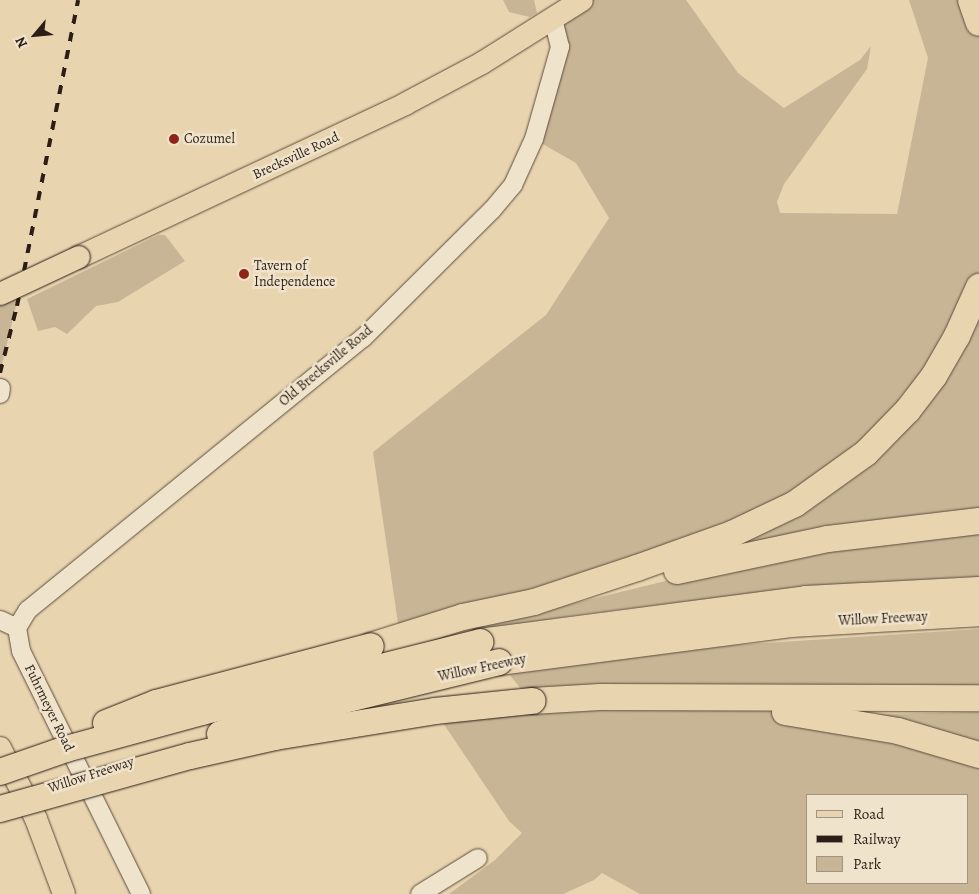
<!DOCTYPE html>
<style>
body{margin:0}
#map{position:relative;width:979px;height:894px;overflow:hidden;background:#e8d4af;font-family:Alegreya,serif}
div>[style]{position:absolute}
.green>*{inset:0;background:#c8b595}
.roads{filter:drop-shadow(0 0 1px #5b4c3d) drop-shadow(0 0 1px #5b4c3d)}
.minor>*{height:18px;margin:-9px;padding:0 9px;transform-origin:9px;border-radius:9px;background:#f0e3cb}
.major>*{height:22px;margin:-11px;padding:0 11px;transform-origin:11px;border-radius:11px;background:#e8d4af}
.highway>*{height:26px;margin:-13px;padding:0 13px;transform-origin:13px;border-radius:13px;background:#e8d4af}
.rail>*{height:4px;margin-top:-2px;transform-origin:0;background:repeating-linear-gradient(90deg,#2c1e17 0 9px,transparent 0 18px)}
.bridges{filter:drop-shadow(0 0 1px #2c1e17) drop-shadow(0 0 1px #2c1e17)}
.major-bridge>*{height:22px;margin:-11px;padding:0 11px;transform-origin:11px;border-radius:11px;background:#e8d4af}
.highway-bridge>*{height:26px;margin:-13px;padding:0 13px;transform-origin:13px;border-radius:13px;background:#e8d4af}
.dots>*{width:14px;height:14px;translate:-50% -50%;box-sizing:border-box;border:2px solid #f0e3cb;border-radius:50%}
span{translate:-50% -50%;white-space:nowrap;text-align:center;line-height:1.15;-webkit-text-stroke:5px #f0e3cb;paint-order:stroke}
.poi-label{font-size:14px;color:#2c1e17}
.left{translate:0 -50%;text-align:left}
.street-label{font-size:14px;color:#2c1e17}
.legend{position:absolute;left:806px;top:794px;width:162px;height:90px;box-sizing:border-box;background:#f0e3cb;border:1px solid #a29483;margin:0;padding:6px 9px;list-style:none;font-size:15px;color:#2c1e17}
.legend li{display:flex;align-items:center;gap:10px;height:25px}
.legend b{width:25px;border:1px solid #a29483}
.north{position:absolute;left:10px;top:10px;width:50px;height:50px;-webkit-text-stroke:4px #f0e3cb;paint-order:stroke;rotate:242deg;font-size:14px;font-weight:700;line-height:20px;text-align:center;color:#2c1e17}
.north::after{content:'';display:block;margin:auto;width:18px;height:22px;background:#2c1e17;clip-path:polygon(50% 0,100% 100%,50% 72%,0 100%)}
</style>
<div id="map">
<div class="green">
<div style="clip-path:polygon(503px 0,534px 0,537px 13px,530px 17px,509px 12px)"></div>
<div style="clip-path:polygon(582px 0,686px 0,738px 73px,784px 108px,860px 60px,871px 46px,867px 69px,784px 184px,777px 202px,780px 213px,897px 214px,928px 58px,909px 0,971px 0,979px 23px,979px 287px,934px 376px,795px 504px,400px 637px,373px 452px,546px 315px,609px 218px,576px 163px,534px 139px,557px 28px)"></div>
<div style="clip-path:polygon(158px 235px,165px 235px,185px 261px,118px 302px,96px 306px,67px 334px,55px 327px,38px 331px,27px 299px)"></div>
<div style="clip-path:polygon(21px 286px,0 372px,0 295px)"></div>
<div style="clip-path:polygon(979px 314px,979px 512px,724px 550px,824px 498px)"></div>
<div style="clip-path:polygon(979px 529px,979px 581px,722px 597px,576px 615px,502px 627px,477px 634px,472px 628px,711px 570px)"></div>
<div style="clip-path:polygon(979px 629px,979px 690px,525px 694px,509px 674px,720px 646px)"></div>
<div style="clip-path:polygon(evenodd,532px 701px,776px 710px,979px 755px,979px 894px,640px 894px,602px 873px,594px 880px,563px 894px,449px 894px,495px 860px,522px 833px,509px 821px,435px 711px,532px 701px,808px 795px,968px 795px,968px 883px,808px 883px,808px 795px)"></div>
<div style="clip-path:polygon(979px 712px,979px 751px,878px 719px,877px 714px)"></div>
</div>
<div class="roads">
<div class="minor">
<div style="left:0;top:394px;width:6px;rotate:-81deg"></div>
<div style="left:0;top:620px;width:19px;rotate:25deg"></div>
<div style="left:17px;top:628px;width:21px;rotate:-59deg"></div>
<div style="left:28px;top:610px;width:432px;rotate:-39.1deg"></div>
<div style="left:363px;top:338px;width:182px;rotate:-44.8deg"></div>
<div style="left:492px;top:210px;width:33px;rotate:-50deg"></div>
<div style="left:513px;top:185px;width:51px;rotate:-65.5deg"></div>
<div style="left:534px;top:139px;width:96px;rotate:-74.2deg"></div>
<div style="left:560px;top:47px;width:29px;rotate:-104deg"></div>
<div style="left:17px;top:628px;width:23px;rotate:80deg"></div>
<div style="left:21px;top:651px;width:271px;rotate:63.7deg"></div>
<div style="left:420px;top:894px;width:68px;rotate:-31.8deg"></div>
</div>
<div class="major">
<div style="left:79px;top:257px;width:360px;rotate:-25.1deg"></div>
<div style="left:405px;top:104px;width:87px;rotate:-28deg"></div>
<div style="left:482px;top:63px;width:118px;rotate:-32.2deg"></div>
<div style="left:0;top:748px;width:80px;rotate:63.1deg"></div>
<div style="left:36px;top:819px;width:80px;rotate:69.5deg"></div>
</div>
<div class="highway">
<div style="left:971px;top:0;width:24px;rotate:71deg"></div>
<div style="left:677px;top:571px;width:154px;rotate:-12deg"></div>
<div style="left:828px;top:539px;width:152px;rotate:-6.8deg"></div>
<div style="left:480px;top:642px;width:329px;rotate:-7.5deg"></div>
<div style="left:806px;top:599px;width:173px;rotate:-3deg"></div>
<div style="left:371px;top:646px;width:96px;rotate:-17.5deg"></div>
<div style="left:463px;top:617px;width:73px;rotate:-11.9deg"></div>
<div style="left:534px;top:602px;width:108px;rotate:-18.3deg"></div>
<div style="left:637px;top:568px;width:101px;rotate:-19.7deg"></div>
<div style="left:732px;top:534px;width:70px;rotate:-25.5deg"></div>
<div style="left:795px;top:504px;width:87px;rotate:-35.7deg"></div>
<div style="left:866px;top:453px;width:60px;rotate:-45.7deg"></div>
<div style="left:908px;top:410px;width:43px;rotate:-52.6deg"></div>
<div style="left:934px;top:376px;width:46px;rotate:-60.1deg"></div>
<div style="left:957px;top:336px;width:54px;rotate:-65.8deg"></div>
<div style="left:499px;top:662px;width:294px;rotate:-7.4deg"></div>
<div style="left:791px;top:624px;width:188px;rotate:-3.3deg"></div>
<div style="left:532px;top:701px;width:68px;rotate:-3.4deg"></div>
<div style="left:600px;top:697px;width:379px;rotate:0.2deg"></div>
<div style="left:785px;top:712px;width:115px;rotate:9.5deg"></div>
<div style="left:898px;top:731px;width:84px;rotate:16.5deg"></div>
</div>
</div>
<div class="rail">
<div style="left:0;top:373px;width:69px;rotate:-75.8deg"></div>
<div style="left:17px;top:306px;width:312px;rotate:-78.7deg"></div>
</div>
<div class="bridges">
<div class="major-bridge">
<div style="left:0;top:294px;width:87px;rotate:-25.1deg"></div>
</div>
<div class="highway-bridge">
<div style="left:106px;top:723px;width:54px;rotate:-21.8deg"></div>
<div style="left:156px;top:703px;width:222px;rotate:-14.8deg"></div>
<div style="left:220px;top:734px;width:45px;rotate:-18deg"></div>
<div style="left:263px;top:720px;width:243px;rotate:-13.8deg"></div>
<div style="left:0;top:772px;width:70px;rotate:-19.2deg"></div>
<div style="left:66px;top:749px;width:141px;rotate:-15.2deg"></div>
<div style="left:202px;top:712px;width:287px;rotate:-14.1deg"></div>
<div style="left:0;top:809px;width:197px;rotate:-15.6deg"></div>
<div style="left:190px;top:756px;width:87px;rotate:-12.6deg"></div>
<div style="left:275px;top:737px;width:162px;rotate:-9.2deg"></div>
<div style="left:435px;top:711px;width:98px;rotate:-5.9deg"></div>
</div>
</div>
<div class="dots">
<div style="left:174px;top:139px;background:#8f2418"></div>
<div style="left:244px;top:274px;background:#8f2418"></div>
</div>
<div class="poi-label">
<span class="left" style="left:184px;top:139px">Cozumel</span>
<span class="left" style="left:254px;top:274px">Tavern of<br>Independence</span>
</div>
<div class="street-label">
<span style="left:296px;top:156px;rotate:-25deg">Brecksville Road</span>
<span style="left:326px;top:366px;rotate:-40deg">Old Brecksville Road</span>
<span style="left:883px;top:619px;rotate:-3deg">Willow Freeway</span>
<span style="left:482px;top:668px;rotate:-12deg">Willow Freeway</span>
<span style="left:49px;top:708px;rotate:64deg">Fuhrmeyer Road</span>
<span style="left:91px;top:775px;rotate:-18deg">Willow Freeway</span>
</div>
<ul class="legend">
<li><b style="height:6px;background:#e8d4af"></b>Road</li>
<li><b style="height:6px;background:#2c1e17"></b>Railway</li>
<li><b style="height:14px;background:#c8b595"></b>Park</li>
</ul>
<div class="north">N</div>
</div>
